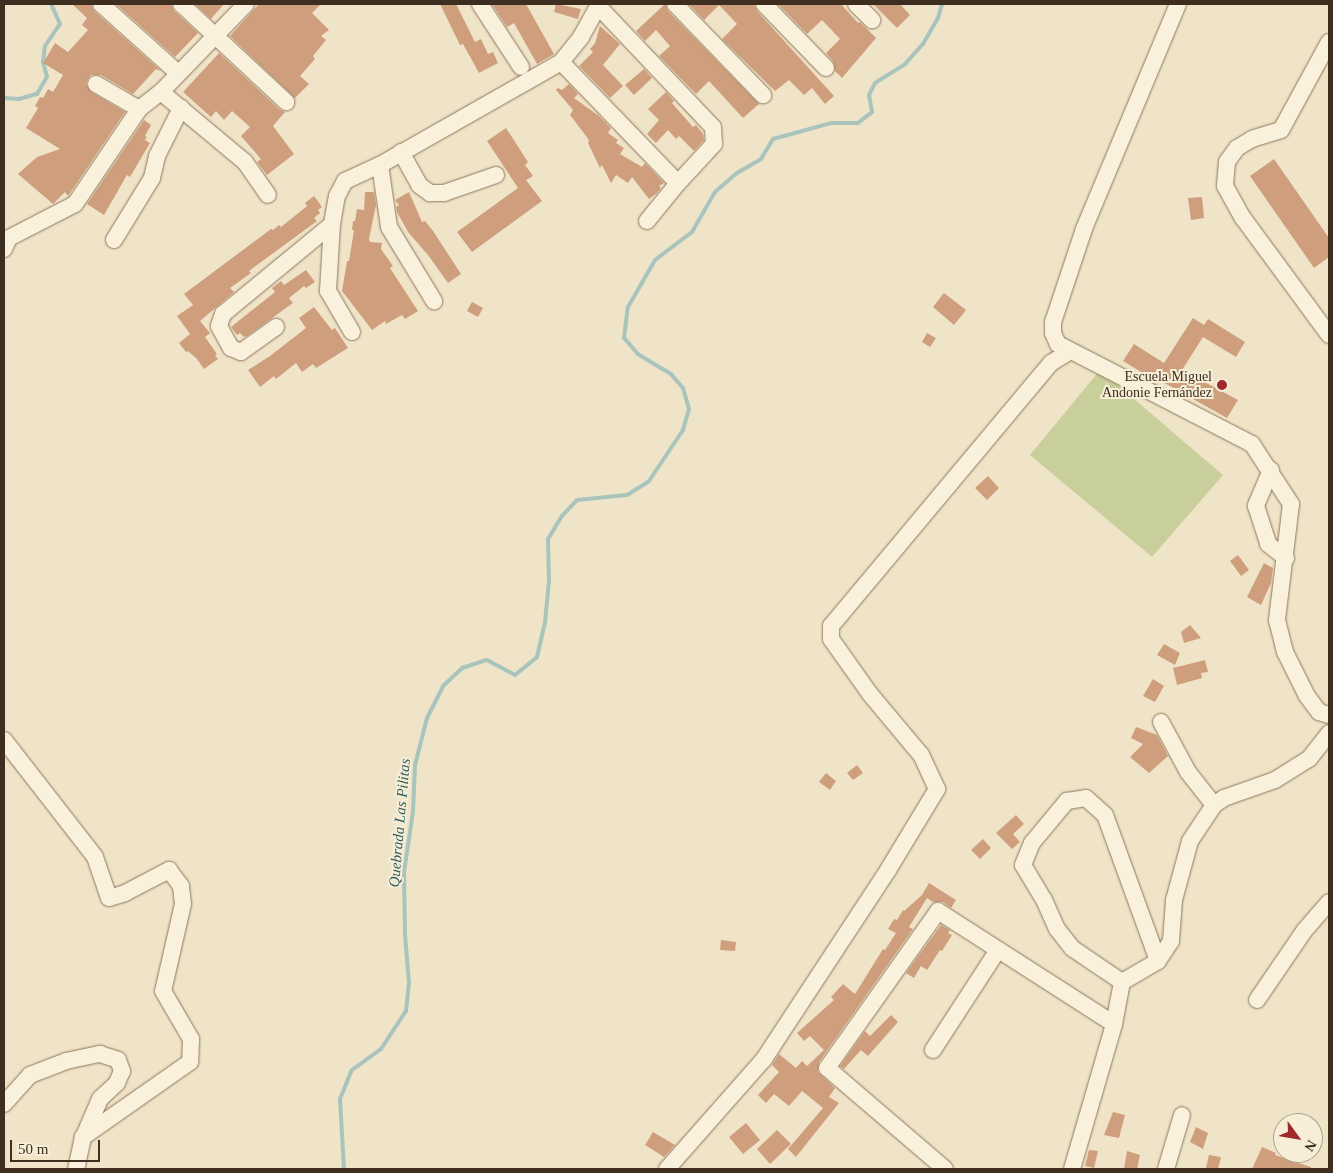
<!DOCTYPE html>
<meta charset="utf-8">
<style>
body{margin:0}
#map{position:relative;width:1333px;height:1173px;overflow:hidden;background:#f0e4c8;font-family:"Times New Roman",serif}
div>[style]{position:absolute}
.green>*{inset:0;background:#c9cf9b}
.stream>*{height:4px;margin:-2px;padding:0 2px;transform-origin:2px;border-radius:2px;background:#a9c4bc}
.building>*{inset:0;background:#cf9f7d}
.roads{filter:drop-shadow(0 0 1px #8d765c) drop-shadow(0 0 1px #8d765c)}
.minor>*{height:16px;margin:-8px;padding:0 8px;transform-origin:8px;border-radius:8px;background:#faf1dc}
.dots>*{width:14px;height:14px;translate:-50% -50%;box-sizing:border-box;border:2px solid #f7eed8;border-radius:50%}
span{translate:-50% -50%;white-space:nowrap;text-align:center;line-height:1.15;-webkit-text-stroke:4px #f7eed8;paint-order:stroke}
.poi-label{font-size:14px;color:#3d2e20}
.right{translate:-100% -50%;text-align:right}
.water-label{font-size:15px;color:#2f5d5a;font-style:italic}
.frame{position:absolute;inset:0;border:5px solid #3d2e20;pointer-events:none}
.north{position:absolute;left:1273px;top:1113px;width:50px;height:50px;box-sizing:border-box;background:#f7eed8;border:1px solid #ada18e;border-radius:50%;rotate:122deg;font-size:14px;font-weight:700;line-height:20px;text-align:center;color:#3d2e20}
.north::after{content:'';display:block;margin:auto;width:18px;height:22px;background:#9e2a2b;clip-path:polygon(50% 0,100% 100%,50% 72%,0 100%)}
.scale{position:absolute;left:10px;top:1140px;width:90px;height:22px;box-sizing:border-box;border:2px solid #3d2e20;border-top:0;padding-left:6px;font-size:15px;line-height:18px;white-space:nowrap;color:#3d2e20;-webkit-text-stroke:4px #f7eed8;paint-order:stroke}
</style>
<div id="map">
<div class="green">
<div style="clip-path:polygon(1100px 370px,1223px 475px,1152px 557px,1030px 455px)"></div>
</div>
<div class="stream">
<div style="left:4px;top:98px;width:15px;rotate:4deg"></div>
<div style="left:19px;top:99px;width:19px;rotate:-16deg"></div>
<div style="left:37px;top:94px;width:20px;rotate:-60deg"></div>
<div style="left:47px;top:77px;width:16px;rotate:-105deg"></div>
<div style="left:43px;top:62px;width:16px;rotate:-83deg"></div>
<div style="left:45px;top:46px;width:27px;rotate:-56deg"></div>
<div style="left:60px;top:24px;width:22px;rotate:-114deg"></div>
<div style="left:344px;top:1169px;width:70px;rotate:-93.3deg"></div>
<div style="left:340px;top:1099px;width:31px;rotate:-68deg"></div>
<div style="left:352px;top:1070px;width:36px;rotate:-36deg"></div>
<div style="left:381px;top:1049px;width:45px;rotate:-56.7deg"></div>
<div style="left:406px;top:1011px;width:28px;rotate:-84deg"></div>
<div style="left:409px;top:983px;width:49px;rotate:-94.7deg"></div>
<div style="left:405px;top:934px;width:62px;rotate:-90.9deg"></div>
<div style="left:404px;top:872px;width:61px;rotate:-81.5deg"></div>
<div style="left:413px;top:812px;width:47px;rotate:-87.6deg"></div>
<div style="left:415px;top:765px;width:49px;rotate:-75.7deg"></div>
<div style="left:427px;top:718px;width:37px;rotate:-63deg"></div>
<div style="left:444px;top:685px;width:25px;rotate:-43deg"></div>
<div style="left:462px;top:668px;width:26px;rotate:-18deg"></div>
<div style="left:487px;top:660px;width:32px;rotate:28deg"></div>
<div style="left:515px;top:675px;width:28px;rotate:-39deg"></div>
<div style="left:537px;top:657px;width:36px;rotate:-77deg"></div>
<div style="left:545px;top:622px;width:41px;rotate:-84.4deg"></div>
<div style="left:549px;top:581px;width:42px;rotate:-91.4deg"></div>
<div style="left:548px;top:539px;width:27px;rotate:-59deg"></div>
<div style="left:562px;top:516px;width:22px;rotate:-47deg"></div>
<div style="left:577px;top:500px;width:50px;rotate:-5.7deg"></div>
<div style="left:627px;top:495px;width:26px;rotate:-32deg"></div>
<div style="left:649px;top:481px;width:61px;rotate:-56.3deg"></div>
<div style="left:683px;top:430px;width:22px;rotate:-74deg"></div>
<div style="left:689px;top:409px;width:22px;rotate:-106deg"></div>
<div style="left:683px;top:388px;width:18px;rotate:-131deg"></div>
<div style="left:671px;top:374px;width:39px;rotate:-149deg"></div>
<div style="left:638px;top:354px;width:21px;rotate:-131deg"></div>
<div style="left:624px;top:338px;width:31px;rotate:-83deg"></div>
<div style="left:628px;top:307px;width:54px;rotate:-60.1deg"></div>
<div style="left:655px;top:260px;width:46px;rotate:-37.1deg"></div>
<div style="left:692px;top:232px;width:46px;rotate:-60.1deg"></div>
<div style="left:715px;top:192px;width:29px;rotate:-41deg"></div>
<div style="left:737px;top:173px;width:28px;rotate:-30deg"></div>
<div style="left:761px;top:159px;width:23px;rotate:-59deg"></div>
<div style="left:773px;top:139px;width:60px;rotate:-15.4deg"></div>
<div style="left:831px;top:123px;width:27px"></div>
<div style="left:858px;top:123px;width:18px;rotate:-38deg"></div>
<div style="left:872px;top:112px;width:17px;rotate:-100deg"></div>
<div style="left:869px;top:95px;width:13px;rotate:-63deg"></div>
<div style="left:875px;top:83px;width:36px;rotate:-32deg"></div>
<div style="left:905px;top:64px;width:27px;rotate:-48deg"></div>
<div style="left:923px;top:44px;width:30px;rotate:-60deg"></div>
<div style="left:938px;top:18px;width:15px;rotate:-74deg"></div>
</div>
<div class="building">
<div style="clip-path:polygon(72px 4px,91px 4px,94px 11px,161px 71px,156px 69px,133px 94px,101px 75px,91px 75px,88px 79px,86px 84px,91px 92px,125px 112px,68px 196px,65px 192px,53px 204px,18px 174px,37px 157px,60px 149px,26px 128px,38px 108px,35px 106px,40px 97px,43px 98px,48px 89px,53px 92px,63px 75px,43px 63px,55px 43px,68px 52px,88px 30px,82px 25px,87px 18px)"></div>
<div style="clip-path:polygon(116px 4px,171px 4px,174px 11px,198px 33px,175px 57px)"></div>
<div style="clip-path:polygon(195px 4px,224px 4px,211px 19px)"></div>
<div style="clip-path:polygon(259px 4px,321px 4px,312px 13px,329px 30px,321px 36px,326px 40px,313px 56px,315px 59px,300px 76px,309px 84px,295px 98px,230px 36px)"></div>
<div style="clip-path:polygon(440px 4px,456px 4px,475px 42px,481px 39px,488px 54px,493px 52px,498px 63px,479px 73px,463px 44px,460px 45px)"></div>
<div style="clip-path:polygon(492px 4px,526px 4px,554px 54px,537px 64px,514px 23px,507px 27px)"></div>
<div style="clip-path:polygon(556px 4px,581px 9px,578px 19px,554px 12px)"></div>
<div style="clip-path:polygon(665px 4px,668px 11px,759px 104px,743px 118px,709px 81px,696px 94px,659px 56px,670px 46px,656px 30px,645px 41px,636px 31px)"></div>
<div style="clip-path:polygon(689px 4px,754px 4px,757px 11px,834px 96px,825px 104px,812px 88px,804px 95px,789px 80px,775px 91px,722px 39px,737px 24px,719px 5px,704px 20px)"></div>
<div style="clip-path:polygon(778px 4px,841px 4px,858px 23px,860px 22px,876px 38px,842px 78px,835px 71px,833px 61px,826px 53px,840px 39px,822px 20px,807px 34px)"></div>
<div style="clip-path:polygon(873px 4px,900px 4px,910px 15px,897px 28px)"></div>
<div style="clip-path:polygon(600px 26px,620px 44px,603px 65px,623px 86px,610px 98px,579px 66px,593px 52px,590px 49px,595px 43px)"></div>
<div style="clip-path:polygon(219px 53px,279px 109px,285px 112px,273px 126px,294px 154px,267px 175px,257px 162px,261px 159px,241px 136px,250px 127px,232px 111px,224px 120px,216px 111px,211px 117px,183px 92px)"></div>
<div style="clip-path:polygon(644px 69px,652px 78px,634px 95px,625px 85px)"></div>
<div style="clip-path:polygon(569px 84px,578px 94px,574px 98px,599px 116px,611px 128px,608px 133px,618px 140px,616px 143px,624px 148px,620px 154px,642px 167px,645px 163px,664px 183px,659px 186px,661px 188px,657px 193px,649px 199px,632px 177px,628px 183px,616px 175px,611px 183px,602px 165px,600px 168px,588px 143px,589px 140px,570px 115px,573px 110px,556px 90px,558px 88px,562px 90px)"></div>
<div style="clip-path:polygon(666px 92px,674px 101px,672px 103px,693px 127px,696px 125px,703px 134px,704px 140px,694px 151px,679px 136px,676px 139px,668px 130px,656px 143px,647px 134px,659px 120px,648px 109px)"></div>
<div style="clip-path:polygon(144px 120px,151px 125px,145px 136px,147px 137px,145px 140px,150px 143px,130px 177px,127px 175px,104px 215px,87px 204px)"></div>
<div style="clip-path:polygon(506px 128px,528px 162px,525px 165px,533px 176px,526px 180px,542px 201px,472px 252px,457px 232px,518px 188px,487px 141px)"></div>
<div style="clip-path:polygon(1274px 159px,1329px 238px,1329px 257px,1314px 268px,1250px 176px)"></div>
<div style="clip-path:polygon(365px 192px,374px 192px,376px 205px,369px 239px,370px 242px,382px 243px,381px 249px,393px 266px,390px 268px,418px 311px,405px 319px,402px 315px,386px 324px,385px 321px,372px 330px,342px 291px,347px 261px,349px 261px,354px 230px,352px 230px,353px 221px,355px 221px,357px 209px,364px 210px)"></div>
<div style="clip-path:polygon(409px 192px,422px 222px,425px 221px,433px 231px,461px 274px,448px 283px,428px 255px,408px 232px,397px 212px,396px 207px,399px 205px,395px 200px)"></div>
<div style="clip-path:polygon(314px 196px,322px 207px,318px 210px,320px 213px,314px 218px,317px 221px,249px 271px,251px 273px,230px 288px,234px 292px,200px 321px,210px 333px,205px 337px,217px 354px,215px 355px,218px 359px,204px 369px,197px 359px,188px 351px,186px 352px,179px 343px,190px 334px,177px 316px,193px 305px,184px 294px,271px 229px,273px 230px,279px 225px,281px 227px,307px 206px,305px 203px)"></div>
<div style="clip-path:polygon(1202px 197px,1204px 218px,1191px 220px,1188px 198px)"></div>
<div style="clip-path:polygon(306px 270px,315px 282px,306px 288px,304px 286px,289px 298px,293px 303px,247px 336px,244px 337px,240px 333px,237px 335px,231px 327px,275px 292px,272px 288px,281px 281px,284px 285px)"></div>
<div style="clip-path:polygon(944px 293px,966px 310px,954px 325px,933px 307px)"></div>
<div style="clip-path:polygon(472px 302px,483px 308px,478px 317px,467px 311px)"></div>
<div style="clip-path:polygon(314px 307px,332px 330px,335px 328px,348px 348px,316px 368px,313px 364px,302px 372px,296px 363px,276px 379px,274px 376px,260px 387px,248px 370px,270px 356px,306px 328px,299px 318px)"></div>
<div style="clip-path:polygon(1193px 318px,1204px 325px,1208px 319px,1245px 342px,1236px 357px,1203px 337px,1182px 370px,1238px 400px,1227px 418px,1152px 376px,1151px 378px,1123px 361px,1134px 344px,1164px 363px)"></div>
<div style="clip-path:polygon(927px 333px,936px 338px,930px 347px,922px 342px)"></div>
<div style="clip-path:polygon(988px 476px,999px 488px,987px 500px,975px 488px)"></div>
<div style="clip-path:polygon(1238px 555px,1249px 570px,1241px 576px,1230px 561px)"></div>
<div style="clip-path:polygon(1264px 563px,1273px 568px,1271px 583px,1261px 605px,1247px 597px)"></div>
<div style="clip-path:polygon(1190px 625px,1201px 638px,1184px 643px,1181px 632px)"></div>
<div style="clip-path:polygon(1164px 644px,1180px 653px,1175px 665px,1157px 655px)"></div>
<div style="clip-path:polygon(1205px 660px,1208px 672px,1201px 673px,1202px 678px,1177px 685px,1173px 668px)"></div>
<div style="clip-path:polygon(1153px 679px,1164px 686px,1155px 702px,1143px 696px)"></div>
<div style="clip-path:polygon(1136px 727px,1157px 735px,1168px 756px,1149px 773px,1130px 757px,1143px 744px,1131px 738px)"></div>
<div style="clip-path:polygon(857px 765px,863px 773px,853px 780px,847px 773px)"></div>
<div style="clip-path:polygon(826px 773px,836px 781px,830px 790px,819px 782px)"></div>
<div style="clip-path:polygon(1016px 815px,1024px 824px,1013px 834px,1020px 842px,1012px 849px,996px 833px)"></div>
<div style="clip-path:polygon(983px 839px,991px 848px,980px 859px,971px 850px)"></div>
<div style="clip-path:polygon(929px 883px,956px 900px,951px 908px,943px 902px,933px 902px,927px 898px,909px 927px,913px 929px,819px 1062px,818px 1072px,835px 1088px,829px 1097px,839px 1103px,796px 1157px,788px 1149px,823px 1108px,802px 1091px,789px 1106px,774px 1094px,766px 1103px,758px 1095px,779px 1072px,772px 1065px,779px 1054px,796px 1068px,802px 1061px,807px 1066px,824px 1050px,810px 1036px,804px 1041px,797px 1033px,834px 1000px,831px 997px,843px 984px,855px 994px,883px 949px,885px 950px,896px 933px,888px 929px,894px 919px,897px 920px,903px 910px,904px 911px,922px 895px)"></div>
<div style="clip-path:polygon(941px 925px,950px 930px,948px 933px,952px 935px,942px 951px,940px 950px,927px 970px,921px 966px,914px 978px,906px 973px)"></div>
<div style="clip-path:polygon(721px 940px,736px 942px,735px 951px,720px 950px)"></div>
<div style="clip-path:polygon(891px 1015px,898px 1022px,868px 1056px,861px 1050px,844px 1069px,840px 1066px,865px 1031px,870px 1036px)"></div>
<div style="clip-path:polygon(1113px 1112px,1125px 1115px,1119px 1138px,1104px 1135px)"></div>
<div style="clip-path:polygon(746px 1123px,760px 1140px,743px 1154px,729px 1137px)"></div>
<div style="clip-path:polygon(1196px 1127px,1208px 1133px,1203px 1149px,1190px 1142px)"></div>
<div style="clip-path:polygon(777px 1130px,791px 1144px,770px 1164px,757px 1149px)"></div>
<div style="clip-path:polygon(653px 1132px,675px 1145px,664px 1157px,645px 1145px)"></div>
<div style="clip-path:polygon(1262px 1147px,1276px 1153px,1275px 1155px,1311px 1167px,1311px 1169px,1252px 1169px)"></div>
<div style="clip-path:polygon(1089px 1150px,1098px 1151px,1094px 1168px,1085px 1166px)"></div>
<div style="clip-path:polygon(1127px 1151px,1140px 1155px,1137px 1169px,1124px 1169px)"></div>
<div style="clip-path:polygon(1209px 1155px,1221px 1157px,1218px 1169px,1206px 1168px)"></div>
</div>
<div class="roads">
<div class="minor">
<div style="left:101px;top:4px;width:103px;rotate:41.9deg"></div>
<div style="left:181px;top:4px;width:144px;rotate:43deg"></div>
<div style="left:480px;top:4px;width:75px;rotate:56.9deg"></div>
<div style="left:675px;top:4px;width:127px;rotate:46deg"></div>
<div style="left:764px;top:4px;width:89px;rotate:45.9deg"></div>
<div style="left:856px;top:4px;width:23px;rotate:45deg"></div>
<div style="left:1178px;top:4px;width:244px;rotate:112.7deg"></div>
<div style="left:1084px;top:229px;width:98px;rotate:108.4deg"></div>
<div style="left:1053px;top:322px;width:11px;rotate:90deg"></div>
<div style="left:1053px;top:333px;width:12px;rotate:66deg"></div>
<div style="left:1058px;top:344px;width:218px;rotate:27.3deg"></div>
<div style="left:1252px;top:444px;width:72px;rotate:57deg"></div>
<div style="left:1291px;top:504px;width:117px;rotate:96.9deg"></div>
<div style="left:1277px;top:620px;width:33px;rotate:76deg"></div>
<div style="left:1285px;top:652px;width:49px;rotate:63.4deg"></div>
<div style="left:1307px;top:696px;width:20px;rotate:53deg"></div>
<div style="left:1319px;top:712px;width:10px;rotate:17deg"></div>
<div style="left:598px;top:6px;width:167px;rotate:46.5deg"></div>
<div style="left:713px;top:127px;width:17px;rotate:87deg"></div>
<div style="left:714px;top:144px;width:53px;rotate:132.7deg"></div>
<div style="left:678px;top:183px;width:49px;rotate:129.2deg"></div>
<div style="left:1329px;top:42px;width:100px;rotate:118.6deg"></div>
<div style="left:1281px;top:130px;width:30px;rotate:163deg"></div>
<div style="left:1252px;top:139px;width:17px;rotate:149deg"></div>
<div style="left:1237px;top:148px;width:17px;rotate:126deg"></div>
<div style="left:1227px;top:162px;width:24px;rotate:95deg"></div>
<div style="left:1225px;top:186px;width:37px;rotate:61deg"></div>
<div style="left:1243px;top:218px;width:145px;rotate:53.7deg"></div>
<div style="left:561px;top:62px;width:168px;rotate:46deg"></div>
<div style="left:96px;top:84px;width:50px;rotate:30.2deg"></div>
<div style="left:161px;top:92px;width:109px;rotate:39.8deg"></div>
<div style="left:245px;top:162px;width:40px;rotate:55.1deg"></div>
<div style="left:401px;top:152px;width:38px;rotate:61deg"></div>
<div style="left:419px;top:185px;width:14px;rotate:36deg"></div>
<div style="left:430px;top:193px;width:14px"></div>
<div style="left:444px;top:193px;width:55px;rotate:-19.1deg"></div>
<div style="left:380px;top:165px;width:63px;rotate:81.7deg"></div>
<div style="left:389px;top:227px;width:87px;rotate:58.7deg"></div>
<div style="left:114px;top:240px;width:73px;rotate:-58.5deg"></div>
<div style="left:152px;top:178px;width:23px;rotate:-77deg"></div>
<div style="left:157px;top:156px;width:54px;rotate:-63.4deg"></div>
<div style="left:4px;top:249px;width:12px;rotate:-66deg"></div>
<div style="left:9px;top:238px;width:74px;rotate:-27.3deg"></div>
<div style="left:75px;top:204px;width:115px;rotate:-56deg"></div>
<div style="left:139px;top:109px;width:28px;rotate:-38deg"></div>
<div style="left:161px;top:92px;width:122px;rotate:-46deg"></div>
<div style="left:276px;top:327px;width:43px;rotate:144.5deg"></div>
<div style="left:241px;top:352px;width:11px;rotate:-158deg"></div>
<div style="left:231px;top:348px;width:25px;rotate:-119deg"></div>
<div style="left:219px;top:326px;width:13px;rotate:-72deg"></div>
<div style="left:223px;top:314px;width:141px;rotate:-39.5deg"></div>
<div style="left:352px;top:332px;width:48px;rotate:-120.3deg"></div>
<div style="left:328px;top:291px;width:67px;rotate:-86.6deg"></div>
<div style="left:332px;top:224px;width:28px;rotate:-80deg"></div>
<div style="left:337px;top:196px;width:17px;rotate:-62deg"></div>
<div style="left:345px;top:181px;width:38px;rotate:-25deg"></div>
<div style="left:380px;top:165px;width:208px;rotate:-29.6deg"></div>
<div style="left:561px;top:62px;width:32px;rotate:-51deg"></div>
<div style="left:581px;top:37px;width:38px;rotate:-61deg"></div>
<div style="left:1271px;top:470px;width:39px;rotate:113deg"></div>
<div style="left:1256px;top:506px;width:40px;rotate:72deg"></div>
<div style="left:1268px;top:544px;width:23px;rotate:38deg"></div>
<div style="left:1161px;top:722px;width:57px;rotate:61.6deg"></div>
<div style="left:1188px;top:772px;width:42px;rotate:51.8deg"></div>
<div style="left:4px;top:740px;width:148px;rotate:52.1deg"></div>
<div style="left:95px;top:857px;width:43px;rotate:71.1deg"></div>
<div style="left:109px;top:898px;width:17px;rotate:-17deg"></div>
<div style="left:125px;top:893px;width:50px;rotate:-27.6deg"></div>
<div style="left:169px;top:870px;width:20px;rotate:53deg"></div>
<div style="left:181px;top:886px;width:18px;rotate:84deg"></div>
<div style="left:183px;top:904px;width:89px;rotate:102.9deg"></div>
<div style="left:163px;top:991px;width:56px;rotate:59.7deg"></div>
<div style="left:191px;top:1039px;width:23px;rotate:92deg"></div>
<div style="left:190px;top:1062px;width:131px;rotate:145deg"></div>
<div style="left:83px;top:1137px;width:33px;rotate:102deg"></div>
<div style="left:1122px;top:982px;width:60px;rotate:-145.8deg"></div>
<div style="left:1072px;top:948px;width:24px;rotate:-128deg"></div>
<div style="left:1057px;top:929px;width:32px;rotate:-114deg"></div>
<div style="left:1044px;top:900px;width:41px;rotate:-121deg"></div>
<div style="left:1023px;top:865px;width:24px;rotate:-68deg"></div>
<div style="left:1032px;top:843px;width:55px;rotate:-50.2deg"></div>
<div style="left:1067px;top:801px;width:19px;rotate:-9deg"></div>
<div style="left:1086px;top:798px;width:25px;rotate:42deg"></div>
<div style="left:1105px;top:815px;width:155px;rotate:70deg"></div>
<div style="left:1257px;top:1000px;width:83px;rotate:-55.7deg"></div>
<div style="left:1304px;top:931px;width:38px;rotate:-49deg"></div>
<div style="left:933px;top:1050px;width:119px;rotate:-57deg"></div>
<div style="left:4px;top:1104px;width:39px;rotate:-48deg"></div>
<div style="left:30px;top:1075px;width:39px;rotate:-21deg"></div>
<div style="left:66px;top:1061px;width:35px;rotate:-12deg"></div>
<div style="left:100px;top:1054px;width:19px;rotate:18deg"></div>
<div style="left:118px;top:1060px;width:12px;rotate:70deg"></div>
<div style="left:122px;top:1071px;width:13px;rotate:113deg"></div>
<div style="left:117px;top:1083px;width:23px;rotate:137deg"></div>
<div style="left:100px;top:1099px;width:40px;rotate:113.4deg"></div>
<div style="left:667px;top:1169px;width:147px;rotate:-48.6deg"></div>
<div style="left:764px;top:1059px;width:226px;rotate:-56.7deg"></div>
<div style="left:888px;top:870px;width:95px;rotate:-58.8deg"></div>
<div style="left:937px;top:789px;width:38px;rotate:-115deg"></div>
<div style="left:921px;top:755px;width:80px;rotate:-129.9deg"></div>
<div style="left:870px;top:694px;width:67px;rotate:-125.3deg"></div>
<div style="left:831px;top:639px;width:13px;rotate:-90deg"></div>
<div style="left:831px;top:626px;width:343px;rotate:-50.1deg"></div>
<div style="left:1051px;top:363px;width:22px;rotate:-32deg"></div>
<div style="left:945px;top:1169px;width:155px;rotate:-139.4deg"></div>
<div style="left:827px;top:1068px;width:192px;rotate:-54.7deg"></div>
<div style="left:938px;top:911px;width:209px;rotate:32.7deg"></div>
<div style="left:1072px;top:1169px;width:151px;rotate:-73.8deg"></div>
<div style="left:1114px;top:1024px;width:43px;rotate:-79.2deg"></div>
<div style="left:1122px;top:982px;width:42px;rotate:-30.3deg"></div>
<div style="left:1158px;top:961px;width:24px;rotate:-57deg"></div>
<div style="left:1171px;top:941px;width:41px;rotate:-85.8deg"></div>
<div style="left:1174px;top:900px;width:61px;rotate:-74.8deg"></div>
<div style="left:1190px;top:841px;width:43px;rotate:-56.3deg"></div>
<div style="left:1214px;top:805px;width:12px;rotate:-35deg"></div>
<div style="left:1224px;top:798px;width:54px;rotate:-19.4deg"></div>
<div style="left:1275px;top:780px;width:40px;rotate:-32deg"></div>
<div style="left:1309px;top:759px;width:33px;rotate:-52deg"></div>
<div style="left:1166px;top:1169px;width:56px;rotate:-73.5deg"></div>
</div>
</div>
<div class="dots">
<div style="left:1222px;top:385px;background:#9e2a2b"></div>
</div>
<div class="poi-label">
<span class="right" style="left:1212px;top:385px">Escuela Miguel<br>Andonie Fernández</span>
</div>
<div class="water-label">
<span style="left:400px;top:823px;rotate:-85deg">Quebrada Las Pilitas</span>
</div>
<div class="frame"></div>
<div class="north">N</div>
<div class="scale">50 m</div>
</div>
